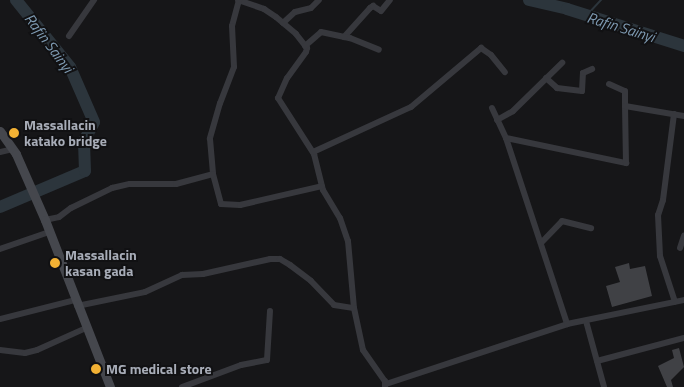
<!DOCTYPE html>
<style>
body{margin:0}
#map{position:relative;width:684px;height:387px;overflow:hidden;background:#161618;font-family:"Titillium Web",sans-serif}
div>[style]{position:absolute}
.stream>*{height:2px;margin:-1px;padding:0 1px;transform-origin:1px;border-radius:1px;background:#2c353c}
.river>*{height:12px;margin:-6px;padding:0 6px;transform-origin:6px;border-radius:6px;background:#2c353c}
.building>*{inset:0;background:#404145}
.street>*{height:6px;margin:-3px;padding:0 3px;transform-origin:3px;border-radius:3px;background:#37383d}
.secondary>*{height:9px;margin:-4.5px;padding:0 4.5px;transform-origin:4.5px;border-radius:4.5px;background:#45474d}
.dots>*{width:14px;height:14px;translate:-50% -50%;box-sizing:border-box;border:2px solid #111113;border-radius:50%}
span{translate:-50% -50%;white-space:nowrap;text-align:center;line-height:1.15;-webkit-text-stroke:4px #111113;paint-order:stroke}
.poi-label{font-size:14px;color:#a8adb8;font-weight:700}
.left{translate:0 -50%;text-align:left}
.water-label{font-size:15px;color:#7f9bb3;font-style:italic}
</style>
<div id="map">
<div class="stream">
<div style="left:587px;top:15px;width:21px;rotate:-47deg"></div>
</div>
<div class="river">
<div style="left:529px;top:0;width:39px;rotate:13deg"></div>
<div style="left:567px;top:9px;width:123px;rotate:17.5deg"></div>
<div style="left:0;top:207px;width:92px;rotate:-23deg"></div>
<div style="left:85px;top:171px;width:30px;rotate:-92deg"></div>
<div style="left:84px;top:141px;width:21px;rotate:-62deg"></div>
<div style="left:94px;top:122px;width:60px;rotate:-113.6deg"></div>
<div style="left:70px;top:67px;width:86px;rotate:-128.9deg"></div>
</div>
<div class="building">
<div style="clip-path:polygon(629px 263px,630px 269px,645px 266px,652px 296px,612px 307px,606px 286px,620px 282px,615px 267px)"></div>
<div style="clip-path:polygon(679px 348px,684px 367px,671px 380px,673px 387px,667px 387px,658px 366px,674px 358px,672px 350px)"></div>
</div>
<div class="street">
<div style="left:238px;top:0;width:28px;rotate:19deg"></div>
<div style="left:264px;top:9px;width:14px;rotate:34deg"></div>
<div style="left:276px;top:17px;width:26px;rotate:40deg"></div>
<div style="left:296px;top:34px;width:18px;rotate:52deg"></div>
<div style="left:307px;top:48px;width:4px;rotate:104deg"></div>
<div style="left:306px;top:52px;width:32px;rotate:126deg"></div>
<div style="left:287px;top:78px;width:22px;rotate:114deg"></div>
<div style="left:278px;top:98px;width:67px;rotate:57.3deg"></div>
<div style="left:314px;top:154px;width:37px;rotate:76deg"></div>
<div style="left:323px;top:190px;width:33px;rotate:59deg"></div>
<div style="left:340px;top:218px;width:24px;rotate:71deg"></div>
<div style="left:348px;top:241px;width:67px;rotate:84.9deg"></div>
<div style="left:354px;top:308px;width:43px;rotate:77.9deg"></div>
<div style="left:363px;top:350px;width:38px;rotate:55deg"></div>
<div style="left:385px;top:381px;width:6px;rotate:90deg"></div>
<div style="left:239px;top:0;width:27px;rotate:105deg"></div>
<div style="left:232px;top:26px;width:41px;rotate:87.2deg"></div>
<div style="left:234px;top:67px;width:39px;rotate:111deg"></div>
<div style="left:220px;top:103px;width:37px;rotate:106deg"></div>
<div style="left:210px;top:139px;width:35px;rotate:85deg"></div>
<div style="left:213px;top:174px;width:31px;rotate:75deg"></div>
<div style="left:221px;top:204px;width:19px;rotate:3deg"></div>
<div style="left:240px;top:205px;width:84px;rotate:-13deg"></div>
<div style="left:283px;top:23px;width:16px;rotate:-43deg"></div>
<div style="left:295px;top:12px;width:16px;rotate:-14deg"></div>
<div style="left:311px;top:8px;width:11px;rotate:-45deg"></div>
<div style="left:69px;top:36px;width:44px;rotate:-55.2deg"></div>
<div style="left:344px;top:37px;width:39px;rotate:-48deg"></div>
<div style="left:370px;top:8px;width:4px;rotate:-34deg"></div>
<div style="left:373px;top:6px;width:9px;rotate:32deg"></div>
<div style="left:381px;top:11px;width:14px;rotate:-51deg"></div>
<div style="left:305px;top:46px;width:21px;rotate:-41deg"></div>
<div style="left:321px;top:32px;width:30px;rotate:12deg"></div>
<div style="left:350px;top:38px;width:31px;rotate:22deg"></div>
<div style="left:546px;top:78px;width:15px;rotate:42deg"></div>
<div style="left:557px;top:88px;width:25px;rotate:7deg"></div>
<div style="left:582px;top:91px;width:18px;rotate:-87deg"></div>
<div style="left:583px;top:73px;width:10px;rotate:-24deg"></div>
<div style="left:609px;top:84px;width:17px;rotate:24deg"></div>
<div style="left:625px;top:91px;width:15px;rotate:90deg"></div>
<div style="left:492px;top:108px;width:33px;rotate:65deg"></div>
<div style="left:506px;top:138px;width:196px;rotate:71.8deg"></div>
<div style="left:674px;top:114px;width:87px;rotate:97.3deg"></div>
<div style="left:663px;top:200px;width:16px;rotate:108deg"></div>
<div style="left:658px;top:215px;width:41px;rotate:87.2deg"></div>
<div style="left:660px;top:256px;width:48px;rotate:71.9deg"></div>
<div style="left:497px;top:120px;width:18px;rotate:-29deg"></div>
<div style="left:513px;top:111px;width:69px;rotate:-44.4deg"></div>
<div style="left:506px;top:138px;width:123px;rotate:11.8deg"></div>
<div style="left:626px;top:163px;width:57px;rotate:-91deg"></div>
<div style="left:625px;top:106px;width:60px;rotate:9.6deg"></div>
<div style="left:0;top:152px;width:13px;rotate:-13deg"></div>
<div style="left:313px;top:152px;width:108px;rotate:-24.7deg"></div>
<div style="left:411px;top:107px;width:92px;rotate:-40.1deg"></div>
<div style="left:481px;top:48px;width:12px;rotate:35deg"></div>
<div style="left:491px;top:55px;width:22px;rotate:51deg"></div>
<div style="left:45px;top:220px;width:14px;rotate:-12deg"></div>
<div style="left:59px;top:217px;width:15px;rotate:-37deg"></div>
<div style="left:71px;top:208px;width:46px;rotate:-26deg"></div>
<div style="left:112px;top:188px;width:18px;rotate:-13deg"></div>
<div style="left:130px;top:184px;width:46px"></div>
<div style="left:176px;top:184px;width:38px;rotate:-15deg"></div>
<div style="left:541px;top:243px;width:30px;rotate:-46deg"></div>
<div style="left:562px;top:221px;width:30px;rotate:14deg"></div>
<div style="left:680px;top:248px;width:13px;rotate:-72deg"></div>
<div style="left:0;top:249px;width:52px;rotate:-19.1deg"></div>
<div style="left:77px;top:306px;width:69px;rotate:-11.6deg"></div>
<div style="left:145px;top:292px;width:41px;rotate:-24.7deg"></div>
<div style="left:182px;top:275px;width:21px;rotate:-3deg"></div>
<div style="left:203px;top:274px;width:69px;rotate:-12.6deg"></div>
<div style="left:270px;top:259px;width:10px"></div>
<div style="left:280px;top:259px;width:12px;rotate:31deg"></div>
<div style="left:290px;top:265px;width:26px;rotate:37deg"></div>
<div style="left:311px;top:281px;width:33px;rotate:46deg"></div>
<div style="left:334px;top:305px;width:20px;rotate:9deg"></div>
<div style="left:0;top:319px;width:77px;rotate:-14.2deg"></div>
<div style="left:586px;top:321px;width:68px;rotate:74.7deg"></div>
<div style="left:0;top:350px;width:25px;rotate:7deg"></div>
<div style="left:25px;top:353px;width:12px;rotate:-14deg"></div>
<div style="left:37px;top:350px;width:54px;rotate:-24.2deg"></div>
<div style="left:597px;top:361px;width:90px;rotate:-14.8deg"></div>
<div style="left:386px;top:384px;width:191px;rotate:-18.3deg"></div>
<div style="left:567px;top:324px;width:119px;rotate:-11.6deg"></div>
<div style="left:182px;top:387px;width:63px;rotate:-20.4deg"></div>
<div style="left:241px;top:365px;width:26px;rotate:-11deg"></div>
<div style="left:267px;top:360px;width:49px;rotate:-86.5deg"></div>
</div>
<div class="secondary">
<div style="left:0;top:131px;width:28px;rotate:55deg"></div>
<div style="left:16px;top:154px;width:72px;rotate:66.3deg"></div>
<div style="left:45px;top:220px;width:179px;rotate:68.7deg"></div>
</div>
<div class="dots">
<div style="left:14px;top:133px;background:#f2b134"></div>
<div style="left:55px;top:263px;background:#f2b134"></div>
<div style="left:96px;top:369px;background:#f2b134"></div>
</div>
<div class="poi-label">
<span class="left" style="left:24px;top:133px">Massallacin<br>katako bridge</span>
<span class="left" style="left:65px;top:263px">Massallacin<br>kasan gada</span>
<span class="left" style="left:106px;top:369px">MG medical store</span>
</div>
<div class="water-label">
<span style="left:621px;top:27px;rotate:17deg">Rafin Sainyi</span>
<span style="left:49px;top:43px;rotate:53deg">Rafin Sainyi</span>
</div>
</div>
